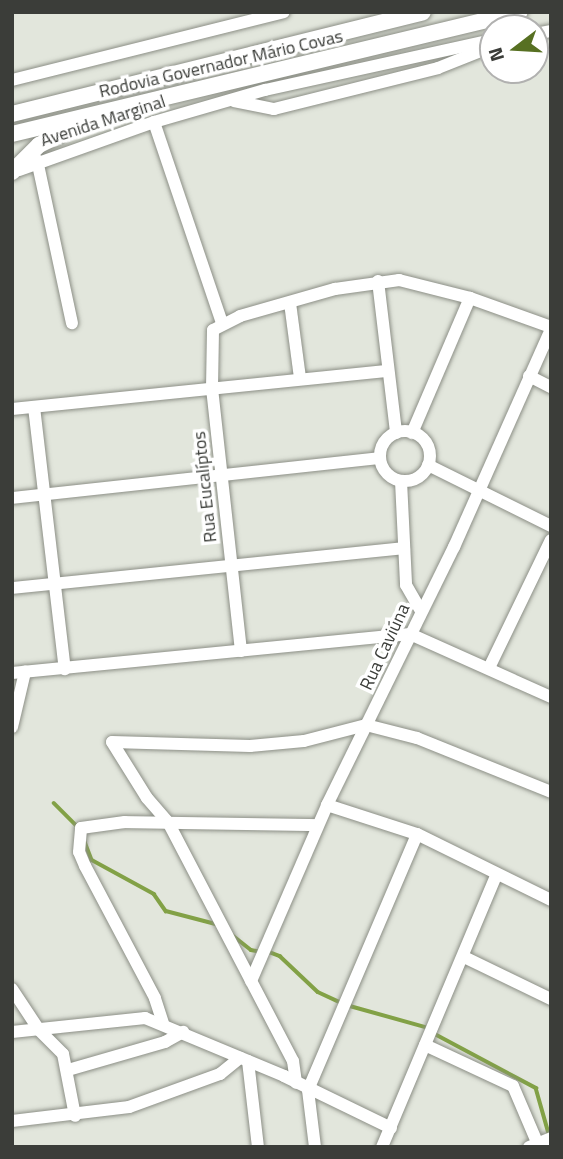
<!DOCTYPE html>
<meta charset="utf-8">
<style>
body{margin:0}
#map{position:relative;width:563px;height:1159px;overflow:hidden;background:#e2e6dc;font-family:"Titillium Web",sans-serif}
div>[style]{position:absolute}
.stream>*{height:3.5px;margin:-1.75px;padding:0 1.75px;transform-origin:1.75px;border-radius:1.75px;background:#82a146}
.roads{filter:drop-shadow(0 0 2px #8c8f86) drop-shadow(0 0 2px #8c8f86)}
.minor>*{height:12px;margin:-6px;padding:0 6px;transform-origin:6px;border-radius:6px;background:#fff}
.minor>.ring{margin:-6px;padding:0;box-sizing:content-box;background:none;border:12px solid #fff;border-radius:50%}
.major>*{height:16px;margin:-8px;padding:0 8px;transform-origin:8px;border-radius:8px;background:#fff}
span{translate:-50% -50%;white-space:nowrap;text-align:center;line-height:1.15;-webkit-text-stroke:7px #fff;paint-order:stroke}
.street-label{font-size:18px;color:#3b3d39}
.frame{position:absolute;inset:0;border:14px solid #3b3d39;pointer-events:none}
.north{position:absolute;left:479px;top:14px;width:70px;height:70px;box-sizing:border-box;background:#fff;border:2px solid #b1b1b0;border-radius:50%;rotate:253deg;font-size:19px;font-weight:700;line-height:28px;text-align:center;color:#3b3d39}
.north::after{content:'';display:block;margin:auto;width:24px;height:32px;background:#577022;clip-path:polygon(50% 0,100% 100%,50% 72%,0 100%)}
</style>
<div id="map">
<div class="stream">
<div style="left:54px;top:803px;width:33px;rotate:45deg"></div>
<div style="left:85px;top:842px;width:19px;rotate:69deg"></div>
<div style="left:92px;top:860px;width:71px;rotate:28.7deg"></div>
<div style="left:154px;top:894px;width:21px;rotate:55deg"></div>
<div style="left:166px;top:911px;width:52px;rotate:14.6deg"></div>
<div style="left:232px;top:935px;width:24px;rotate:38deg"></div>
<div style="left:251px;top:950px;width:10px;rotate:11deg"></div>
<div style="left:269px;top:952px;width:12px;rotate:20deg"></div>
<div style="left:280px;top:956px;width:52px;rotate:43.5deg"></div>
<div style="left:318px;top:992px;width:26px;rotate:25deg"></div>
<div style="left:350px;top:1006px;width:78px;rotate:15.6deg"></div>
<div style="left:435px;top:1034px;width:115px;rotate:28.1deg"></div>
<div style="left:536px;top:1088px;width:51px;rotate:74.1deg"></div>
</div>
<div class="roads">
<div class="minor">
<div style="left:535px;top:34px;width:16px;rotate:-11deg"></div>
<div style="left:12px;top:80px;width:280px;rotate:-14deg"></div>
<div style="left:234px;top:101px;width:41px;rotate:11.3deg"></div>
<div style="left:274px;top:109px;width:169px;rotate:-14deg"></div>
<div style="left:438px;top:68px;width:59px;rotate:-21.8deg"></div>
<div style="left:154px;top:122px;width:212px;rotate:71.3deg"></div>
<div style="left:37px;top:160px;width:167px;rotate:77.9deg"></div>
<div style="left:19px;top:170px;width:143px;rotate:-19.6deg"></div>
<div style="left:154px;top:122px;width:116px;rotate:-16.1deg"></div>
<div style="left:265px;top:90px;width:233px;rotate:-12.4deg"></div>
<div style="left:378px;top:281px;width:153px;rotate:83.2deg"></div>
<div style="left:290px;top:303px;width:76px;rotate:82.4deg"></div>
<div style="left:529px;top:376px;width:25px;rotate:27deg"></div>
<div style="left:34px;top:407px;width:264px;rotate:83.3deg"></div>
<div style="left:12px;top:409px;width:376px;rotate:-5.8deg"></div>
<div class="ring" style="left:380px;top:431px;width:38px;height:38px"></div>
<div style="left:412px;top:433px;width:147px;rotate:-66.8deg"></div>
<div style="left:428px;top:465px;width:137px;rotate:26.4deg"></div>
<div style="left:401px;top:481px;width:104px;rotate:87.2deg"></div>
<div style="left:406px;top:585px;width:30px;rotate:60deg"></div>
<div style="left:12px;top:498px;width:370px;rotate:-6.2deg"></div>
<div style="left:12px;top:588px;width:394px;rotate:-5.8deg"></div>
<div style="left:241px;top:651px;width:265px;rotate:-96.3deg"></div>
<div style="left:212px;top:388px;width:58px;rotate:-89deg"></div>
<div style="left:213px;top:330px;width:30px;rotate:-27deg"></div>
<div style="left:240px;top:316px;width:99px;rotate:-15.9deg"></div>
<div style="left:335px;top:289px;width:65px;rotate:-8deg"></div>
<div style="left:399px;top:280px;width:73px;rotate:14.2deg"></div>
<div style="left:470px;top:298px;width:86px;rotate:19.7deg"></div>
<div style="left:489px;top:668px;width:142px;rotate:-64.2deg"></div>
<div style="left:12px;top:673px;width:400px;rotate:-5.6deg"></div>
<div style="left:410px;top:634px;width:154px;rotate:24.1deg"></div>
<div style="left:12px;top:727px;width:57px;rotate:-76.7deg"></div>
<div style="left:112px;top:742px;width:138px;rotate:1.7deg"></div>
<div style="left:250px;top:746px;width:54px;rotate:-5.3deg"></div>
<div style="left:304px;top:741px;width:64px;rotate:-14.5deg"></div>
<div style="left:366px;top:725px;width:53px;rotate:14.3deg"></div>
<div style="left:417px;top:738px;width:144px;rotate:21.9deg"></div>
<div style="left:112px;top:742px;width:66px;rotate:58deg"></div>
<div style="left:147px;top:798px;width:32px;rotate:49deg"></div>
<div style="left:168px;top:822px;width:270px;rotate:62.4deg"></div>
<div style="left:293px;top:1061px;width:22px;rotate:82deg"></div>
<div style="left:327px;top:805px;width:95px;rotate:17.9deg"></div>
<div style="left:417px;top:834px;width:149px;rotate:26.2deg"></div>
<div style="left:464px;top:957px;width:97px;rotate:25.8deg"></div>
<div style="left:251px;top:981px;width:192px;rotate:-66.6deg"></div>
<div style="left:327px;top:805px;width:288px;rotate:-63.8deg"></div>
<div style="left:454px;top:547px;width:239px;rotate:-66deg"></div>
<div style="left:12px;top:989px;width:49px;rotate:56.6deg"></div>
<div style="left:39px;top:1030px;width:34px;rotate:45deg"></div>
<div style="left:63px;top:1054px;width:63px;rotate:79deg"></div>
<div style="left:163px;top:1023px;width:26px;rotate:-108deg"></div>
<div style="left:155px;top:998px;width:149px;rotate:-117.9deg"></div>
<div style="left:85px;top:866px;width:15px;rotate:-113deg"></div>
<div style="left:79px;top:852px;width:24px;rotate:-85deg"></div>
<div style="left:81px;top:828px;width:44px;rotate:-7.8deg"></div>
<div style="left:125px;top:822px;width:193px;rotate:0.9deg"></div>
<div style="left:12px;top:1032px;width:134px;rotate:-6deg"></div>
<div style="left:145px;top:1018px;width:151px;rotate:22.6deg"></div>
<div style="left:284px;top:1076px;width:119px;rotate:25.9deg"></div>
<div style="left:425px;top:1045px;width:97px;rotate:25deg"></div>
<div style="left:513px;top:1086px;width:66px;rotate:66.9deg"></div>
<div style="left:248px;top:1061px;width:87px;rotate:83.4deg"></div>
<div style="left:68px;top:1070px;width:101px;rotate:-16.1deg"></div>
<div style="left:165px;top:1042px;width:21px;rotate:-29deg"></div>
<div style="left:12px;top:1121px;width:118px;rotate:-6.8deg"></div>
<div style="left:129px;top:1107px;width:97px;rotate:-19.9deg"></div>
<div style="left:220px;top:1074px;width:26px;rotate:-39deg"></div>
<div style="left:315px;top:1147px;width:57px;rotate:-97deg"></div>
<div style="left:308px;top:1090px;width:278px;rotate:-66.9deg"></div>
<div style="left:382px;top:1147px;width:294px;rotate:-67.2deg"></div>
<div style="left:529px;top:1147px;width:24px;rotate:-22deg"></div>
</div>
<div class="major">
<div style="left:12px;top:114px;width:423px;rotate:-13.9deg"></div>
<div style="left:12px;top:134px;width:522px;rotate:-13.5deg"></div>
<div style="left:12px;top:172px;width:38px;rotate:-45deg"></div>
<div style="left:39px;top:145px;width:40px;rotate:-26.6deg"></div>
</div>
</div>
<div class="street-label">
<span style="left:221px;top:64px;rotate:-13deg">Rodovia Governador Mário Covas</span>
<span style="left:103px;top:121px;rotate:-18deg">Avenida Marginal</span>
<span style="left:205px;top:487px;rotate:-96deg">Rua Eucalíptos</span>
<span style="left:385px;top:647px;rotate:-65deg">Rua Caviúna</span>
</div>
<div class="frame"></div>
<div class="north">N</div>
</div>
